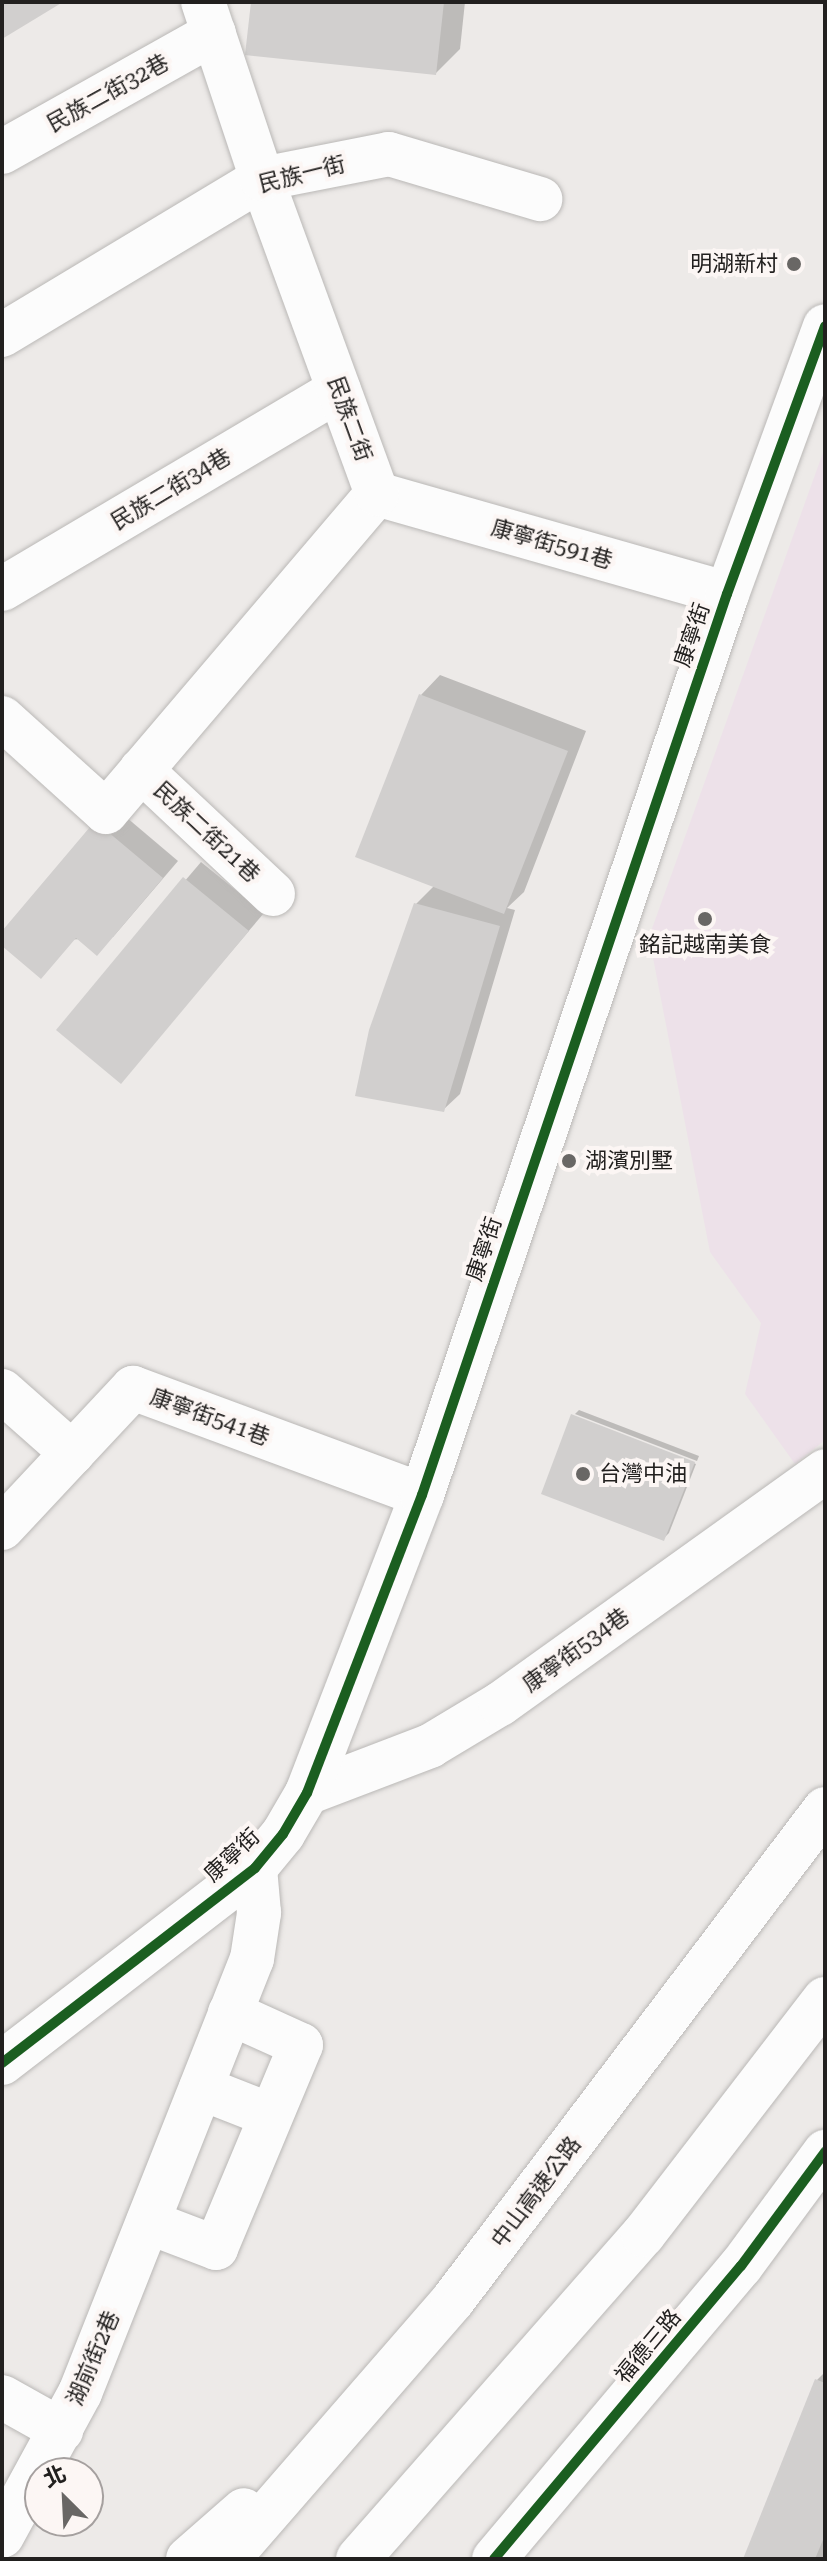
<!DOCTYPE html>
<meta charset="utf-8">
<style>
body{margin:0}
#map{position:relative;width:827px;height:2561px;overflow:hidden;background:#edeae8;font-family:"Roboto Serif","Noto Sans TC",serif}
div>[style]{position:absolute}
.industrial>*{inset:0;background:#ede1e9}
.shadow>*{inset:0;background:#0003}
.building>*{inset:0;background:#d1cfce}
.roads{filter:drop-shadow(0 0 2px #bab8b6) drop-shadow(0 0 2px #bab8b6)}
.minor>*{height:44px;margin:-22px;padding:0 22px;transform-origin:22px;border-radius:22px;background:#fcfcfc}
.highway>*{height:44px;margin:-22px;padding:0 22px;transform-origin:22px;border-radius:22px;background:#fcfcfc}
.cycleway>*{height:10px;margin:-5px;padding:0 5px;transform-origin:5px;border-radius:5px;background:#1b5e20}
.dots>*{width:22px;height:22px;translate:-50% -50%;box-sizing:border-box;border:4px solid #fcf6f4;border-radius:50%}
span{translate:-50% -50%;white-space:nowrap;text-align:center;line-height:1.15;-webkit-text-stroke:8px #fcf6f4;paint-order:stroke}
.street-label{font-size:22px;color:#22201f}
.poi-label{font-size:22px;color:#22201f}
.right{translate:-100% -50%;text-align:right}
.left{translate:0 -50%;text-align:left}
.frame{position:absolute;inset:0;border:4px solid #22201f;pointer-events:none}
.north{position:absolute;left:24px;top:2457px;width:80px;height:80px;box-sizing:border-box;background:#fcf6f4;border:2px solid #a5a09f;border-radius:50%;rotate:336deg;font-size:22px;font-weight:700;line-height:32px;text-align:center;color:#22201f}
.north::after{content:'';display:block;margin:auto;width:28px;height:36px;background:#696765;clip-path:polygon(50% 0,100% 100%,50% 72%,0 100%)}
</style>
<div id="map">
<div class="industrial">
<div style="clip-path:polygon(825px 447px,825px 1440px,795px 1464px,745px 1394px,761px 1323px,710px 1252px,649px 937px)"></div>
</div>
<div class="shadow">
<div style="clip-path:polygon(253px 2px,465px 2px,460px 49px,436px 73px)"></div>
<div style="clip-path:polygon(440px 675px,586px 731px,524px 892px,507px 908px,515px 910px,460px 1094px,443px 1110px,416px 904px,435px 885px,421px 695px)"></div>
<div style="clip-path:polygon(113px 806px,178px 861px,113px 937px,2px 944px,2px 934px)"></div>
<div style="clip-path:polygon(201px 862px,264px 913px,121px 1081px,58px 1030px)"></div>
<div style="clip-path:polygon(579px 1410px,699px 1456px,697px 1461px,575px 1414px)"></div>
<div style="clip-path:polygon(573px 1417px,696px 1464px,669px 1533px,663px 1539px)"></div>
<div style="clip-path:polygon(825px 2372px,825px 2559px,745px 2559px,817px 2380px)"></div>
</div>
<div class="building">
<div style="clip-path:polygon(2px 2px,63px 2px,2px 39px)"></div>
<div style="clip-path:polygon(251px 2px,444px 2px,436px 75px,245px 55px)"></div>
<div style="clip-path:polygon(419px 694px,568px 751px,504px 914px,355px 857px)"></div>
<div style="clip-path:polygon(95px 821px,163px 878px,97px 956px,76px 938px,41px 979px,2px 946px,2px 931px)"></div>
<div style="clip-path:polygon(183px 877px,249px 931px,121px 1084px,56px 1030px)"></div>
<div style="clip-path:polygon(414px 903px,500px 926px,444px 1112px,355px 1096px,369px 1030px)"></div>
<div style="clip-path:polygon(571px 1414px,695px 1462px,664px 1541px,541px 1494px)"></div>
<div style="clip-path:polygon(815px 2379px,825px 2383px,825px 2535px,815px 2559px,743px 2559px)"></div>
</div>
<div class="roads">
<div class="minor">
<div style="left:2px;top:152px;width:243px;rotate:-29.3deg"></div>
<div style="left:2px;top:335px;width:303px;rotate:-31deg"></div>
<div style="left:262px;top:179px;width:129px;rotate:-11.1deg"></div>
<div style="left:389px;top:154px;width:158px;rotate:16.6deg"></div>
<div style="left:377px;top:494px;width:364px;rotate:15.9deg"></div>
<div style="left:2px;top:589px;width:391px;rotate:-30.6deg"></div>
<div style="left:2px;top:718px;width:140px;rotate:42.1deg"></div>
<div style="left:106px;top:812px;width:418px;rotate:-49.6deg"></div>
<div style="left:377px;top:494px;width:335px;rotate:-110.1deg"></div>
<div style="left:262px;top:179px;width:187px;rotate:-108.4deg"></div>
<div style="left:141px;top:770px;width:181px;rotate:43.2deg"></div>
<div style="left:2px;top:1391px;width:94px;rotate:41.5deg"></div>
<div style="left:2px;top:1528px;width:192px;rotate:-46.9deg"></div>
<div style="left:133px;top:1388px;width:308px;rotate:20.3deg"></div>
<div style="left:307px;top:1793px;width:132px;rotate:-20.9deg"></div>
<div style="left:430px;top:1746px;width:82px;rotate:-31deg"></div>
<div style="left:500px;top:1704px;width:400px;rotate:-35.6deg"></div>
<div style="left:2px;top:2063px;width:319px;rotate:-37.6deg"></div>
<div style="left:255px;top:1868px;width:44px;rotate:-50.5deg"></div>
<div style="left:283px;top:1834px;width:48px;rotate:-59.7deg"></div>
<div style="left:307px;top:1793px;width:319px;rotate:-68.9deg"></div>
<div style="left:422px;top:1495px;width:951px;rotate:-71.3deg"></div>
<div style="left:727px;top:594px;width:285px;rotate:-69.9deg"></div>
<div style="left:201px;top:2088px;width:74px;rotate:21.4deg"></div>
<div style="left:148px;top:2222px;width:73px;rotate:20.9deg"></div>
<div style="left:216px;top:2248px;width:220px;rotate:-67.3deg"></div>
<div style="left:301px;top:2045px;width:78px;rotate:-155.7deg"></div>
<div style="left:2px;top:2397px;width:68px;rotate:29.2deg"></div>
<div style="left:2px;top:2536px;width:163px;rotate:-61.4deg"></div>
<div style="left:80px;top:2393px;width:467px;rotate:-68.4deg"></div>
<div style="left:252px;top:1959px;width:47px;rotate:-81.3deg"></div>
<div style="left:259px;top:1913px;width:45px;rotate:-95.1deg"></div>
<div style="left:494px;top:2559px;width:383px;rotate:-49.9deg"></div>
<div style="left:741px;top:2266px;width:142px;rotate:-53.6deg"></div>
</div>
<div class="highway">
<div style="left:188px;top:2559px;width:74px;rotate:-41.2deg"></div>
<div style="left:228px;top:2559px;width:343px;rotate:-49deg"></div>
<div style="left:453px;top:2300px;width:616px;rotate:-52.85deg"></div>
<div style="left:358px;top:2559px;width:432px;rotate:-48.7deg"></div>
<div style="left:643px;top:2235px;width:298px;rotate:-52.4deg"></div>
</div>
</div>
<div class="cycleway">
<div style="left:2px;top:2063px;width:319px;rotate:-37.6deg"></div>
<div style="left:255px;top:1868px;width:44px;rotate:-50.5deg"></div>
<div style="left:283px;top:1834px;width:48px;rotate:-59.7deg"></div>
<div style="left:307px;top:1793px;width:319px;rotate:-68.9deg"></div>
<div style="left:422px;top:1495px;width:951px;rotate:-71.3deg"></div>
<div style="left:727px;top:594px;width:285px;rotate:-69.9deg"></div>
<div style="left:494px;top:2559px;width:383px;rotate:-49.9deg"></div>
<div style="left:741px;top:2266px;width:142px;rotate:-53.6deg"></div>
</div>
<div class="dots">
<div style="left:794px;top:264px;background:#696765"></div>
<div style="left:705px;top:919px;background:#696765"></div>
<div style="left:569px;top:1161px;background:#696765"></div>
<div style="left:583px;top:1474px;background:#696765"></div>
</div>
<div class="street-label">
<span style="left:108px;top:93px;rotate:-29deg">民族二街32巷</span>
<span style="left:302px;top:174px;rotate:-14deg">民族一街</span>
<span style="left:350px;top:419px;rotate:70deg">民族二街</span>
<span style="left:171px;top:489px;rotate:-31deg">民族二街34巷</span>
<span style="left:552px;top:544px;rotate:16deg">康寧街591巷</span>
<span style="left:692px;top:635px;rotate:-71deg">康寧街</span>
<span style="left:207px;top:832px;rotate:43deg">民族二街21巷</span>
<span style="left:484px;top:1249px;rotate:-71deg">康寧街</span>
<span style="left:210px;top:1417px;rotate:20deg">康寧街541巷</span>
<span style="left:576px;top:1650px;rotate:-36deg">康寧街534巷</span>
<span style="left:232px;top:1855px;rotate:-43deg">康寧街</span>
<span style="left:536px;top:2192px;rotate:-53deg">中山高速公路</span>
<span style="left:648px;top:2346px;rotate:-50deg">福德三路</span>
<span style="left:93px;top:2358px;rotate:-67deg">湖前街2巷</span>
</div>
<div class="poi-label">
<span class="right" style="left:778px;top:264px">明湖新村</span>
<span style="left:705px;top:945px">銘記越南美食</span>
<span class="left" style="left:585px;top:1161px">湖濱別墅</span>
<span class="left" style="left:599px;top:1474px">台灣中油</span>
</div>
<div class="frame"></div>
<div class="north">北</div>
</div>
